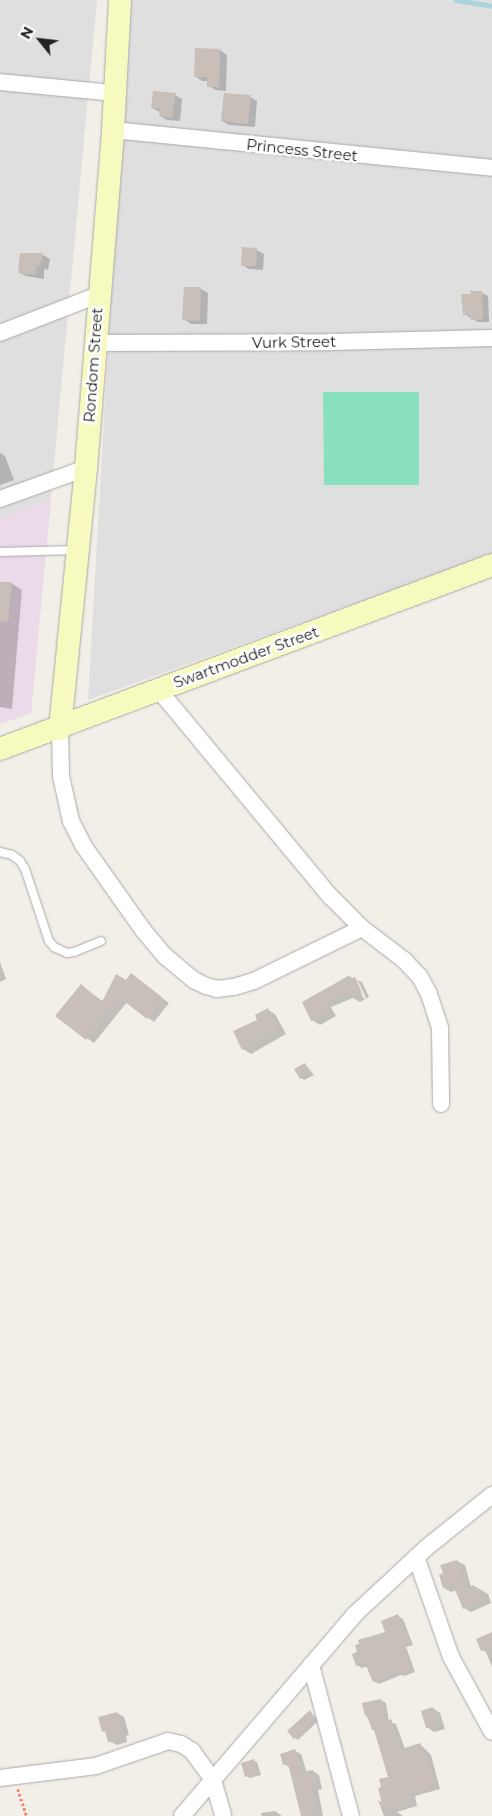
<!DOCTYPE html>
<style>
body{margin:0}
#map{position:relative;width:492px;height:1816px;overflow:hidden;background:#f2efe9;font-family:Montserrat,sans-serif}
div>[style]{position:absolute}
.residential>*{inset:0;background:#e0dfdf}
.industrial>*{inset:0;background:#ebdbe8}
.pitch>*{inset:0;background:#88e0be}
.shadow>*{inset:0;background:#0003}
.stream>*{height:4.5px;margin:-2.25px;padding:0 2.25px;transform-origin:2.25px;border-radius:2.25px;background:#aad3df}
.building>*{inset:0;background:#c7bfb8}
.path>*{height:2.5px;margin-top:-1.25px;transform-origin:0;background:repeating-linear-gradient(90deg,#fa8072 0 2.5px,transparent 0 5px)}
.roads{filter:drop-shadow(0 0 1px #a9a9a9) drop-shadow(0 0 1px #a9a9a9)}
.lane>*{height:8px;margin:-4px;padding:0 4px;transform-origin:4px;border-radius:4px;background:#fff}
.street>*{height:16px;margin:-8px;padding:0 8px;transform-origin:8px;border-radius:8px;background:#fff}
.secondary>*{height:22px;margin:-11px;padding:0 11px;transform-origin:11px;border-radius:11px;background:#f7fabf}
span{translate:-50% -50%;white-space:nowrap;text-align:center;line-height:1.15;-webkit-text-stroke:5px #fff;paint-order:stroke}
.street-label{font-size:15px;color:#222}
.north{position:absolute;left:15px;top:15px;width:50px;height:50px;-webkit-text-stroke:4px #fff;paint-order:stroke;rotate:299deg;font-size:14px;font-weight:700;line-height:20px;text-align:center;color:#222}
.north::after{content:'';display:block;margin:auto;width:18px;height:22px;background:#222;clip-path:polygon(50% 0,100% 100%,50% 72%,0 100%)}
</style>
<div id="map">
<div class="residential">
<div style="clip-path:polygon(0 0,97px 0,31px 713px,0 724px)"></div>
<div style="clip-path:polygon(128px 0,492px 0,492px 554px,88px 700px)"></div>
</div>
<div class="industrial">
<div style="clip-path:polygon(51px 499px,31px 713px,0 724px,0 518px)"></div>
</div>
<div class="pitch">
<div style="clip-path:polygon(323px 392px,419px 392px,419px 485px,324px 485px)"></div>
</div>
<div class="shadow">
<div style="clip-path:polygon(220px 50px,227px 55px,226px 91px,216px 90px,208px 86px,208px 81px,202px 81px,195px 76px)"></div>
<div style="clip-path:polygon(175px 95px,182px 99px,180px 121px,167px 120px,160px 116px,160px 112px,152px 108px)"></div>
<div style="clip-path:polygon(250px 97px,257px 101px,255px 127px,229px 125px,222px 121px)"></div>
<div style="clip-path:polygon(256px 250px,264px 254px,263px 270px,249px 269px,242px 265px)"></div>
<div style="clip-path:polygon(43px 255px,50px 259px,48px 270px,44px 269px,44px 279px,26px 276px,19px 272px)"></div>
<div style="clip-path:polygon(201px 289px,208px 293px,207px 324px,191px 324px,184px 319px)"></div>
<div style="clip-path:polygon(472px 292px,482px 293px,488px 296px,489px 322px,478px 322px,464px 314px)"></div>
<div style="clip-path:polygon(0 453px,5px 456px,14px 480px,0 485px)"></div>
<div style="clip-path:polygon(0 583px,11px 583px,22px 590px,12px 709px,0 707px)"></div>
<div style="clip-path:polygon(0 962px,6px 979px,0 982px)"></div>
<div style="clip-path:polygon(131px 975px,169px 1003px,154px 1022px,127px 1002px,94px 1043px,56px 1016px,81px 986px,104px 1002px)"></div>
<div style="clip-path:polygon(evenodd,350px 977px,362px 982px,369px 997px,360px 1002px,353px 998px,331px 1007px,336px 1016px,320px 1025px,312px 1020px,303px 1003px,350px 977px,354px 979px,358px 981px,366px 998px,364px 999px,354px 979px)"></div>
<div style="clip-path:polygon(268px 1010px,275px 1014px,286px 1034px,251px 1054px,243px 1049px,235px 1031px,259px 1020px)"></div>
<div style="clip-path:polygon(305px 1064px,314px 1075px,304px 1080px,301px 1078px)"></div>
<div style="clip-path:polygon(457px 1561px,465px 1565px,471px 1587px,474px 1586px,488px 1594px,491px 1603px,471px 1612px,464px 1608px,456px 1590px,451px 1592px,444px 1588px)"></div>
<div style="clip-path:polygon(398px 1616px,403px 1619px,413px 1645px,406px 1647px,415px 1672px,404px 1676px,401px 1675px,379px 1684px,374px 1681px,368px 1666px,362px 1668px,357px 1665px,387px 1632px)"></div>
<div style="clip-path:polygon(492px 1634px,492px 1667px,486px 1652px,482px 1650px)"></div>
<div style="clip-path:polygon(381px 1700px,386px 1703px,389px 1722px,396px 1724px,405px 1749px,420px 1744px,431px 1755px,440px 1789px,415px 1796px,417px 1806px,397px 1812px,403px 1816px,384px 1816px,378px 1800px,383px 1803px,390px 1777px,375px 1731px,366px 1715px)"></div>
<div style="clip-path:polygon(433px 1708px,440px 1713px,445px 1729px,434px 1732px,427px 1727px)"></div>
<div style="clip-path:polygon(310px 1711px,318px 1721px,298px 1740px,295px 1738px)"></div>
<div style="clip-path:polygon(117px 1713px,124px 1717px,129px 1735px,126px 1736px,127px 1742px,117px 1745px,109px 1741px,107px 1733px,103px 1731px)"></div>
<div style="clip-path:polygon(295px 1751px,301px 1754px,307px 1773px,313px 1771px,319px 1775px,322px 1789px,318px 1790px,323px 1816px,303px 1816px,291px 1768px,284px 1764px)"></div>
<div style="clip-path:polygon(254px 1761px,257px 1762px,261px 1775px,250px 1778px,246px 1776px)"></div>
<div style="clip-path:polygon(275px 1811px,282px 1816px,262px 1816px,261px 1813px)"></div>
</div>
<div class="stream">
<div style="left:456px;top:0;width:36px;rotate:9deg"></div>
</div>
<div class="building">
<div style="clip-path:polygon(195px 48px,220px 49px,219px 87px,207px 87px,207px 77px,194px 77px)"></div>
<div style="clip-path:polygon(153px 91px,176px 93px,172px 118px,159px 116px,160px 109px,151px 108px)"></div>
<div style="clip-path:polygon(224px 93px,251px 95px,248px 124px,221px 121px)"></div>
<div style="clip-path:polygon(242px 247px,257px 248px,256px 266px,241px 266px)"></div>
<div style="clip-path:polygon(20px 253px,43px 253px,40px 267px,37px 266px,36px 275px,18px 273px)"></div>
<div style="clip-path:polygon(184px 287px,201px 287px,200px 321px,182px 320px)"></div>
<div style="clip-path:polygon(470px 291px,482px 291px,483px 319px,471px 320px,470px 315px,463px 315px,461px 294px,471px 294px)"></div>
<div style="clip-path:polygon(0 582px,12px 582px,8px 622px,0 621px)"></div>
<div style="clip-path:polygon(131px 973px,163px 998px,147px 1019px,120px 998px,86px 1040px,55px 1016px,81px 984px,102px 1002px,116px 974px,126px 980px)"></div>
<div style="clip-path:polygon(350px 975px,351px 978px,355px 977px,362px 993px,351px 998px,349px 992px,325px 1003px,329px 1012px,311px 1021px,302px 1002px)"></div>
<div style="clip-path:polygon(268px 1008px,279px 1030px,242px 1050px,233px 1031px,257px 1020px,255px 1015px)"></div>
<div style="clip-path:polygon(305px 1063px,311px 1074px,300px 1079px,294px 1069px)"></div>
<div style="clip-path:polygon(457px 1560px,466px 1588px,474px 1585px,476px 1590px,480px 1589px,485px 1599px,463px 1609px,453px 1585px,443px 1588px,439px 1575px,443px 1573px,440px 1565px)"></div>
<div style="clip-path:polygon(398px 1614px,409px 1642px,402px 1645px,410px 1670px,398px 1674px,397px 1672px,373px 1682px,365px 1663px,356px 1666px,352px 1654px,357px 1652px,355px 1645px,359px 1644px,358px 1640px,385px 1632px,381px 1621px)"></div>
<div style="clip-path:polygon(492px 1632px,492px 1647px,481px 1651px,476px 1639px)"></div>
<div style="clip-path:polygon(381px 1699px,385px 1722px,391px 1719px,402px 1749px,420px 1743px,423px 1752px,426px 1751px,436px 1787px,410px 1794px,413px 1803px,384px 1812px,378px 1788px,381px 1787px,379px 1779px,388px 1777px,374px 1730px,372px 1730px,367px 1715px,365px 1716px,362px 1703px)"></div>
<div style="clip-path:polygon(433px 1707px,438px 1725px,426px 1728px,421px 1711px)"></div>
<div style="clip-path:polygon(310px 1710px,315px 1719px,294px 1739px,287px 1731px)"></div>
<div style="clip-path:polygon(117px 1712px,123px 1732px,119px 1733px,121px 1738px,108px 1742px,105px 1731px,102px 1732px,98px 1717px)"></div>
<div style="clip-path:polygon(295px 1749px,302px 1772px,313px 1770px,316px 1785px,312px 1787px,318px 1813px,306px 1816px,301px 1816px,288px 1764px,283px 1765px,280px 1754px)"></div>
<div style="clip-path:polygon(254px 1759px,258px 1773px,245px 1777px,241px 1763px)"></div>
</div>
<div class="path">
<div style="left:18px;top:1789px;width:28px;rotate:72deg"></div>
</div>
<div class="roads">
<div class="lane">
<div style="left:0;top:552px;width:76px;rotate:-1.5deg"></div>
<div style="left:0;top:852px;width:12px;rotate:14deg"></div>
<div style="left:12px;top:855px;width:10px;rotate:37deg"></div>
<div style="left:20px;top:861px;width:9px;rotate:58deg"></div>
<div style="left:25px;top:869px;width:76px;rotate:71.6deg"></div>
<div style="left:49px;top:941px;width:8px;rotate:50deg"></div>
<div style="left:54px;top:947px;width:14px;rotate:25deg"></div>
<div style="left:67px;top:953px;width:7px;rotate:-8deg"></div>
<div style="left:74px;top:952px;width:29px;rotate:-22deg"></div>
</div>
<div class="street">
<div style="left:0;top:82px;width:116px;rotate:5.5deg"></div>
<div style="left:113px;top:130px;width:381px;rotate:5.7deg"></div>
<div style="left:0;top:333px;width:105px;rotate:-21.2deg"></div>
<div style="left:96px;top:343px;width:235px;rotate:-0.2deg"></div>
<div style="left:331px;top:342px;width:161px;rotate:-1.4deg"></div>
<div style="left:0;top:499px;width:91px;rotate:-19.8deg"></div>
<div style="left:158px;top:689px;width:269px;rotate:50.3deg"></div>
<div style="left:330px;top:896px;width:45px;rotate:45deg"></div>
<div style="left:362px;top:928px;width:53px;rotate:37.3deg"></div>
<div style="left:404px;top:960px;width:23px;rotate:47deg"></div>
<div style="left:420px;top:977px;width:19px;rotate:62deg"></div>
<div style="left:429px;top:994px;width:36px;rotate:72deg"></div>
<div style="left:440px;top:1028px;width:76px;rotate:89.2deg"></div>
<div style="left:60px;top:729px;width:47px;rotate:88.8deg"></div>
<div style="left:61px;top:776px;width:46px;rotate:77.5deg"></div>
<div style="left:71px;top:821px;width:27px;rotate:63deg"></div>
<div style="left:83px;top:845px;width:104px;rotate:54.8deg"></div>
<div style="left:143px;top:930px;width:34px;rotate:50deg"></div>
<div style="left:165px;top:956px;width:38px;rotate:40deg"></div>
<div style="left:194px;top:980px;width:13px;rotate:27deg"></div>
<div style="left:206px;top:986px;width:11px;rotate:15deg"></div>
<div style="left:217px;top:989px;width:17px;rotate:-7deg"></div>
<div style="left:234px;top:987px;width:21px;rotate:-17deg"></div>
<div style="left:254px;top:981px;width:120px;rotate:-26.1deg"></div>
<div style="left:416px;top:1557px;width:106px;rotate:70.7deg"></div>
<div style="left:451px;top:1657px;width:85px;rotate:61.3deg"></div>
<div style="left:311px;top:1665px;width:156px;rotate:75.2deg"></div>
<div style="left:0;top:1778px;width:97px;rotate:-7.1deg"></div>
<div style="left:96px;top:1766px;width:76px;rotate:-19.1deg"></div>
<div style="left:168px;top:1741px;width:13px;rotate:13deg"></div>
<div style="left:181px;top:1744px;width:13px;rotate:32deg"></div>
<div style="left:192px;top:1751px;width:36px;rotate:54deg"></div>
<div style="left:213px;top:1780px;width:37px;rotate:74deg"></div>
<div style="left:182px;top:1816px;width:265px;rotate:-49.4deg"></div>
<div style="left:354px;top:1615px;width:98px;rotate:-42.9deg"></div>
<div style="left:426px;top:1548px;width:85px;rotate:-38.8deg"></div>
</div>
<div class="secondary">
<div style="left:60px;top:729px;width:262px;rotate:-84.3deg"></div>
<div style="left:86px;top:468px;width:339px;rotate:-85.4deg"></div>
<div style="left:113px;top:130px;width:130px;rotate:-86.9deg"></div>
<div style="left:0;top:749px;width:525px;rotate:-20.5deg"></div>
</div>
</div>
<div class="street-label">
<span style="left:302px;top:150px;rotate:6deg">Princess Street</span>
<span style="left:294px;top:342px;rotate:-1deg">Vurk Street</span>
<span style="left:93px;top:365px;rotate:-86deg">Rondom Street</span>
<span style="left:246px;top:657px;rotate:-20deg">Swartmodder Street</span>
</div>
<div class="north">N</div>
</div>
